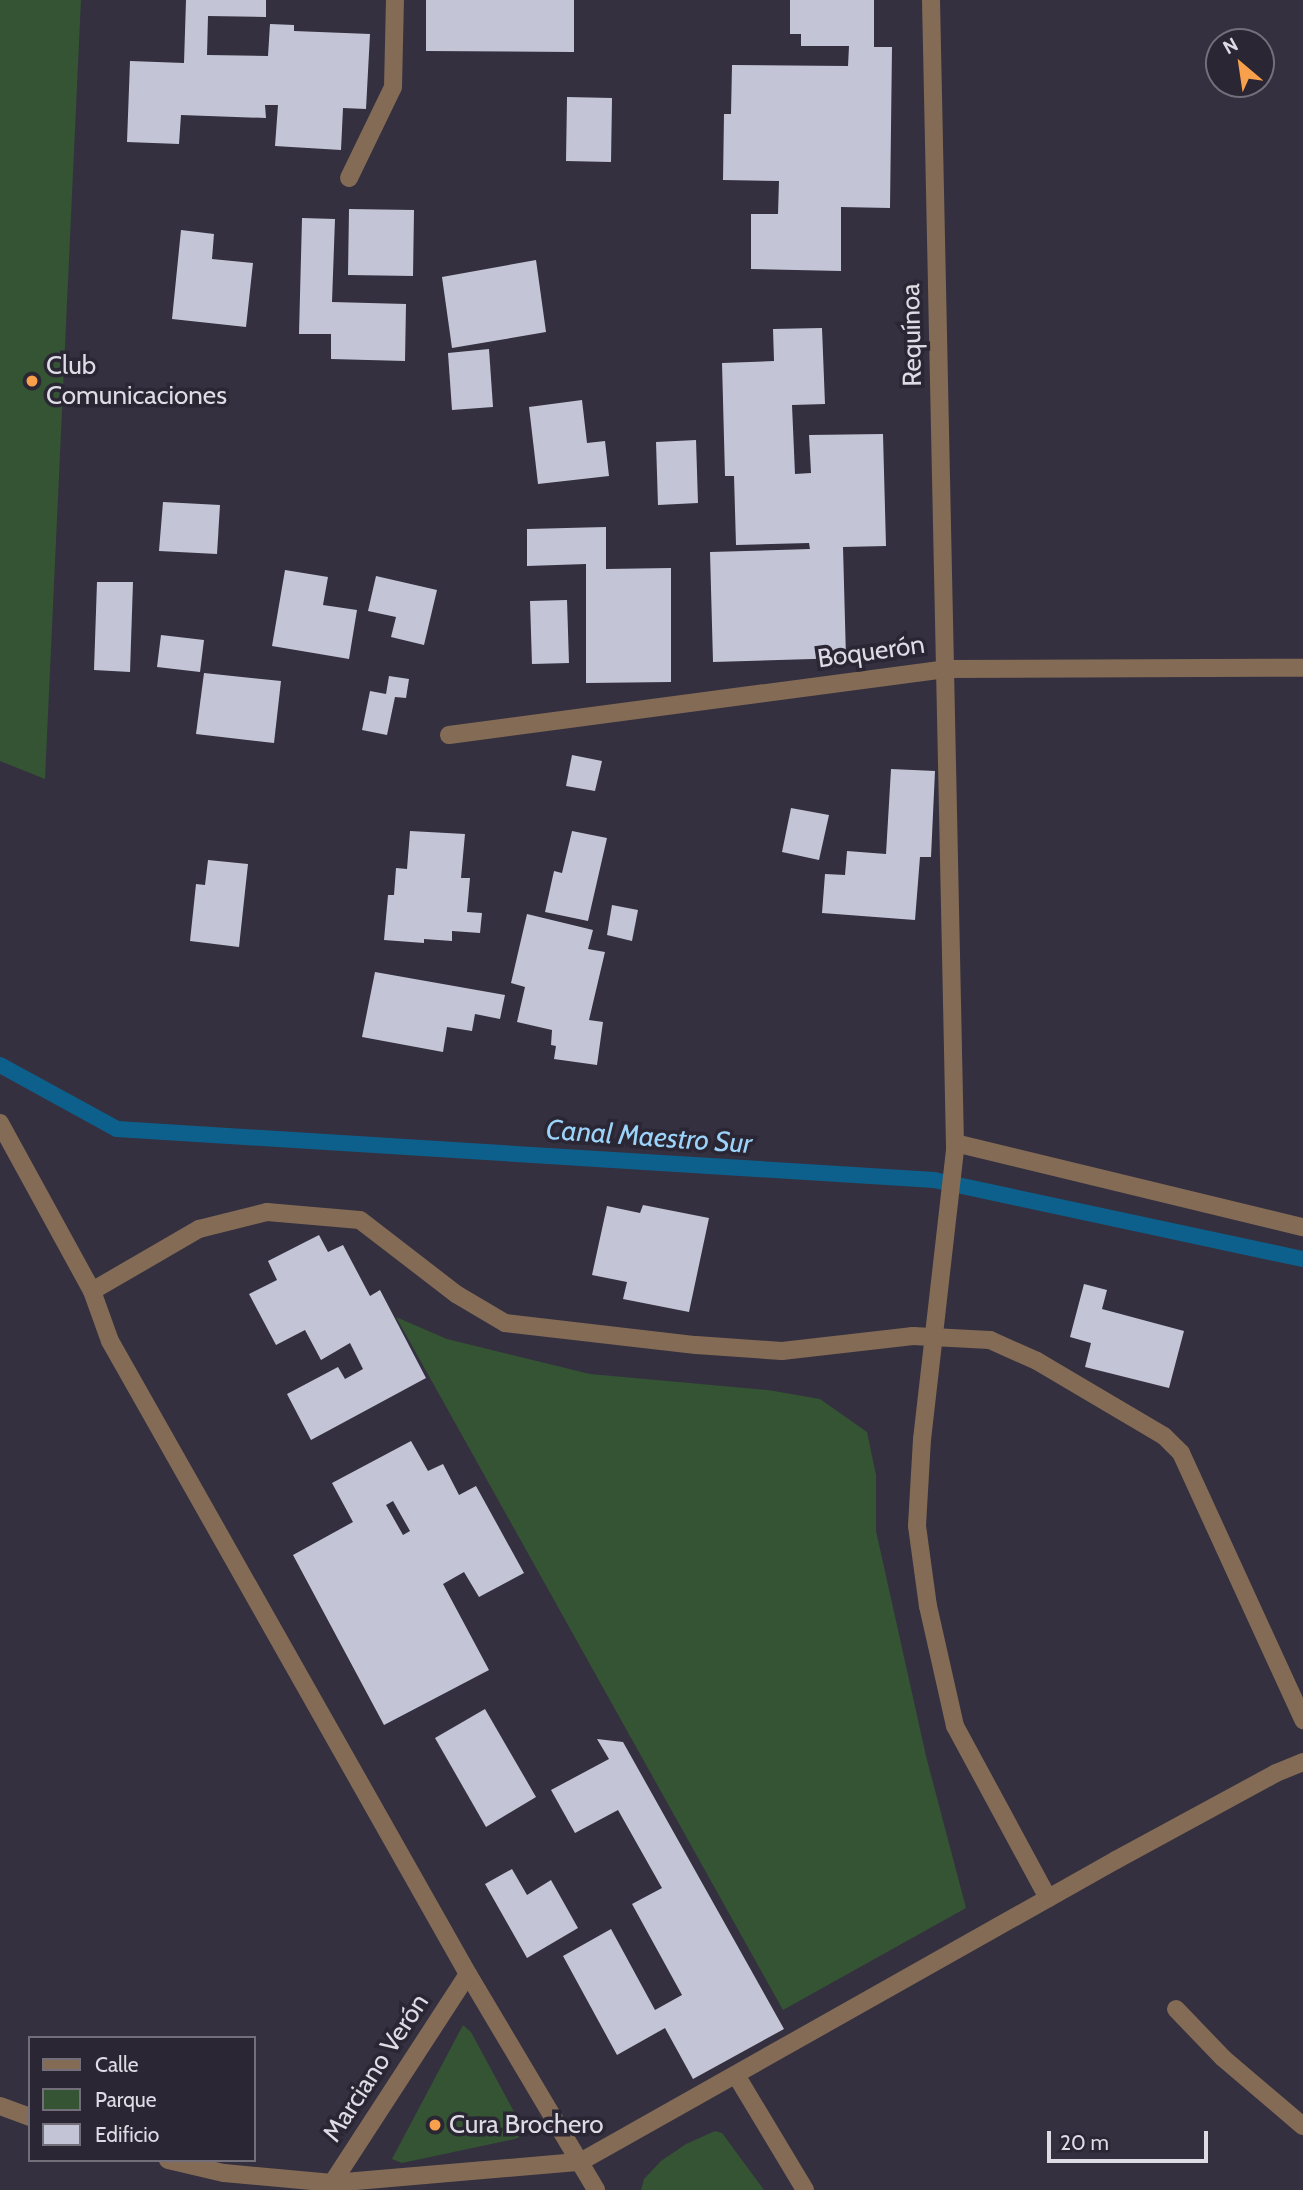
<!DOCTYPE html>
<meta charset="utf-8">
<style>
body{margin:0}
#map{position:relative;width:1303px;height:2190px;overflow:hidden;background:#34303f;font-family:Cabin,sans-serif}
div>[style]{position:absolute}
.green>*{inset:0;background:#345434}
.stream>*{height:16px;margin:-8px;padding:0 8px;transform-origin:8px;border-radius:8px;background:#0e608c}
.building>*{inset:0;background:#c3c5d7}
.minor>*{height:18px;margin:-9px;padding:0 9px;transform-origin:9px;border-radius:9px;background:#836b55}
.dots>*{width:19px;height:19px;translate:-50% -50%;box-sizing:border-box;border:4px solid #2a2634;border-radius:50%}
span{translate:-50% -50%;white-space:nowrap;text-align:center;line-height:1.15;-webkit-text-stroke:7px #2a2634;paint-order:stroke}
.street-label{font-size:26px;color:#dddbe4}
.poi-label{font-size:26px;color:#dddbe4}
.left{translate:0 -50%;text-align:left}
.water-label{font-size:28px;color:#9cd3f9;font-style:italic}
.legend{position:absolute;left:28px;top:2036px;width:228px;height:126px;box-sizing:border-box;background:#2a2634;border:2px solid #726e7a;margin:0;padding:9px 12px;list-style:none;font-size:21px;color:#dddbe4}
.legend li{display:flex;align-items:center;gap:14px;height:35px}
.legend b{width:35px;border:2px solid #726e7a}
.north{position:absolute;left:1205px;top:28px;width:70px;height:70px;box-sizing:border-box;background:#2a2634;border:2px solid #726e7a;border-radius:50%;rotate:331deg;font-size:19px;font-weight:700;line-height:28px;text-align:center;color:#dddbe4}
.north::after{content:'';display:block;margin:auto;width:24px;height:32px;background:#f8a04b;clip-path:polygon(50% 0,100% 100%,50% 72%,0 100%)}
.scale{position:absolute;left:1047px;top:2131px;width:161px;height:32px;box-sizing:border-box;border:4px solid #dddbe4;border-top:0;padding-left:9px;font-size:21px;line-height:24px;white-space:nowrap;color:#dddbe4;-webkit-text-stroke:5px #2a2634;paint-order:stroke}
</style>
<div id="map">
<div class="green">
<div style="clip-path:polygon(0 0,81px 0,45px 779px,0 761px)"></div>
<div style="clip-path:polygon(396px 1317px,447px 1339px,590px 1374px,768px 1390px,820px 1399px,867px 1432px,876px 1475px,876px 1531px,926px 1756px,966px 1908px,783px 2010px)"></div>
<div style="clip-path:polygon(463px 2025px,471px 2032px,526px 2134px,515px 2139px,402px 2163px,392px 2159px)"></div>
<div style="clip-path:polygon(715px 2131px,722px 2133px,764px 2190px,641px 2190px,644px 2179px,661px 2161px,686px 2144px)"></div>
</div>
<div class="stream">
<div style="left:0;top:1065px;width:133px;rotate:28.7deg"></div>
<div style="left:117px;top:1129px;width:819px;rotate:3.57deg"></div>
<div style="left:934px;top:1180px;width:377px;rotate:12.1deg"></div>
</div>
<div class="building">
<div style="clip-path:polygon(186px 0,266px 0,266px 17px,208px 16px,207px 55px,268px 56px,270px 24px,294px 25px,294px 31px,370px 34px,366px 109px,343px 108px,341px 150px,275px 146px,278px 105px,265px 105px,266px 118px,181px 115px,179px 144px,127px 142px,130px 61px,184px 63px)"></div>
<div style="clip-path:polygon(426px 0,574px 0,574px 52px,426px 51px)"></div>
<div style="clip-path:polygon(790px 0,874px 0,874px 47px,892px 47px,890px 208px,841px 207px,841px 271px,751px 269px,751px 214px,778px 214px,779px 181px,723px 180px,724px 114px,731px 114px,732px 65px,848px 66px,849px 46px,801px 46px,801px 34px,790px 34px)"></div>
<div style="clip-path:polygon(567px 97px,612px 98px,611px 162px,566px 161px)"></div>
<div style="clip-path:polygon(349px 209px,414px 210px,413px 276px,348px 275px)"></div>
<div style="clip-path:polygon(302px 218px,335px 219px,332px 302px,406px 304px,405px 361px,331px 359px,331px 334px,299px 334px)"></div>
<div style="clip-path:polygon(181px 230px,214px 234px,212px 259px,253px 263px,246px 327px,172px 319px)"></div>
<div style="clip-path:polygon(536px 260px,546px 332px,452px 348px,442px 277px)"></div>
<div style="clip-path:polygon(822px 328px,825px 404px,792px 405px,795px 474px,811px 473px,809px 435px,883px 434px,886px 546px,843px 547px,846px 658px,713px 662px,710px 552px,810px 549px,809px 543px,736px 545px,734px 476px,725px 476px,722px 363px,774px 361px,773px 329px)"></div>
<div style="clip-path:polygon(489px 349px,493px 407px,452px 410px,448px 353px)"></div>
<div style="clip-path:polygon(582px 400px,587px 443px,605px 441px,609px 476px,538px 484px,529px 407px)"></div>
<div style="clip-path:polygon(696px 440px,698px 503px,658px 505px,656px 442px)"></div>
<div style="clip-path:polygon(163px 502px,220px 505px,217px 554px,159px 551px)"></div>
<div style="clip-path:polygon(606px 527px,606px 569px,671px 568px,671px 682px,586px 683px,586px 564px,527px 566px,527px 529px)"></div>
<div style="clip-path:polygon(285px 570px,328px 577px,323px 605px,357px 610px,349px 659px,272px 646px)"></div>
<div style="clip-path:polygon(376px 576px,437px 590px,424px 645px,391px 637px,396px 617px,368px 611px)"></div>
<div style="clip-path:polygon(97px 582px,133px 582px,130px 672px,94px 670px)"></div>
<div style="clip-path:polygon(567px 600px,569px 663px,532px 664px,530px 601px)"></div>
<div style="clip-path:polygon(161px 635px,204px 640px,200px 672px,157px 667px)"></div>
<div style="clip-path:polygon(204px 673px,281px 681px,274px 743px,196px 734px)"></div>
<div style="clip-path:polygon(389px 676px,409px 679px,406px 698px,395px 697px,387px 735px,362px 730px,370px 691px,386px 694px)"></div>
<div style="clip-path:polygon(572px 755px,602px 761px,595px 791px,566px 786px)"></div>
<div style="clip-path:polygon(891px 769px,935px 771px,931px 857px,920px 857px,915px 920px,822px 913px,825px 874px,845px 875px,847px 851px,886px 854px)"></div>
<div style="clip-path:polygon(791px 808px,829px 815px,819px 860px,782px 852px)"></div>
<div style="clip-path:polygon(410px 831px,465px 834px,461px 878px,470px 878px,467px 912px,482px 913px,480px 933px,452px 931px,452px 941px,424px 939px,424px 943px,384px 940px,388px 895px,394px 895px,396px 868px,407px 869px)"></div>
<div style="clip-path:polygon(572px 831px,607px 838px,588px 921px,545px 912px,554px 871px,562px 873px)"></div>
<div style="clip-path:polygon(208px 860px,248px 864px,239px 947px,190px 941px,196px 884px,205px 885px)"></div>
<div style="clip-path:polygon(612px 905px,638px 910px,632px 941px,607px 935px)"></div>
<div style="clip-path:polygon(527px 914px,593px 930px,588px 949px,605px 952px,589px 1020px,603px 1022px,597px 1065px,554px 1059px,556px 1046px,551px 1045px,552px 1030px,517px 1022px,525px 987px,511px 983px)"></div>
<div style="clip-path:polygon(375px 972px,505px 995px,500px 1019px,475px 1014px,472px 1031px,447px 1027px,443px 1052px,362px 1037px)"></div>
<div style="clip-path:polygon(643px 1205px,709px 1218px,689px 1312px,623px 1299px,627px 1282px,592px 1275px,607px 1206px,640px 1213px)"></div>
<div style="clip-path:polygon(319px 1235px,328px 1252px,343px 1245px,370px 1296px,380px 1290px,426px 1378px,311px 1440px,287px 1394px,338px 1367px,345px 1379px,363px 1369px,350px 1343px,321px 1360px,305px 1330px,276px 1345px,249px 1294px,277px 1280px,268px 1261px)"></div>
<div style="clip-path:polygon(1084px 1284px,1107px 1290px,1102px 1309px,1184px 1331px,1169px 1388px,1085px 1367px,1091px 1343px,1070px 1337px)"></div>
<div style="clip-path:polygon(evenodd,411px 1441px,428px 1471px,443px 1464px,459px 1495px,476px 1486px,524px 1573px,479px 1597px,464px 1572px,443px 1584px,489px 1670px,384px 1725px,293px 1555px,353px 1522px,332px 1483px,411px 1441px,393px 1501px,410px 1531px,403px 1535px,386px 1505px,393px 1501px)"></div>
<div style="clip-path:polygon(485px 1709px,536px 1797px,486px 1827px,435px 1738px)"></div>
<div style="clip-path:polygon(597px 1739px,623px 1742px,784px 2029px,693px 2079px,665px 2028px,617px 2055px,563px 1956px,611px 1929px,655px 2010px,682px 1995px,632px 1904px,662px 1888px,618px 1810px,575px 1833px,551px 1790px,609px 1759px)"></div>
<div style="clip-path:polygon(512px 1869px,527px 1895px,551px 1880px,578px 1928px,527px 1958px,485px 1884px)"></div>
</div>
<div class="minor">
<div style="left:931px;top:0;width:1150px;rotate:88.8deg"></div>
<div style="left:955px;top:1150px;width:291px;rotate:96.5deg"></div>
<div style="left:922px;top:1439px;width:87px;rotate:93.3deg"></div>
<div style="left:917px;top:1526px;width:81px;rotate:82.2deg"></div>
<div style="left:928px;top:1606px;width:123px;rotate:77.3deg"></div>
<div style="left:955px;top:1726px;width:196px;rotate:61.6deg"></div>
<div style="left:349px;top:178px;width:101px;rotate:-64.2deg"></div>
<div style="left:393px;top:87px;width:87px;rotate:-88.7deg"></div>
<div style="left:449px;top:735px;width:501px;rotate:-7.56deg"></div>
<div style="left:946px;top:669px;width:357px;rotate:-0.2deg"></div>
<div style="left:0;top:1123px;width:192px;rotate:61.3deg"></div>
<div style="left:92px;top:1291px;width:53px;rotate:70.2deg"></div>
<div style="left:110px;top:1341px;width:727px;rotate:60.51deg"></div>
<div style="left:468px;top:1974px;width:251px;rotate:59.3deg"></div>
<div style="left:955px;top:1143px;width:358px;rotate:13.6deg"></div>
<div style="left:92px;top:1291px;width:124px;rotate:-30.1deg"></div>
<div style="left:199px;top:1229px;width:70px;rotate:-14deg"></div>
<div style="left:267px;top:1212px;width:93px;rotate:4.9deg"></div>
<div style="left:360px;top:1220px;width:121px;rotate:37.6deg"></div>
<div style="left:456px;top:1294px;width:57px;rotate:30.6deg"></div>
<div style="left:505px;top:1323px;width:192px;rotate:6.6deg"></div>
<div style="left:696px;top:1345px;width:86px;rotate:4deg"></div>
<div style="left:782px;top:1351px;width:132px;rotate:-6.5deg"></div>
<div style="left:913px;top:1336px;width:77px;rotate:3deg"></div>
<div style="left:990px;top:1340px;width:51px;rotate:24.1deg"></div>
<div style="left:1037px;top:1361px;width:147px;rotate:30.6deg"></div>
<div style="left:1164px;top:1436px;width:24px;rotate:45deg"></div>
<div style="left:1181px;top:1453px;width:294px;rotate:65.4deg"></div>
<div style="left:1176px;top:2009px;width:68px;rotate:46.2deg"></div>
<div style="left:1223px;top:2058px;width:105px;rotate:40.4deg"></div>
<div style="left:736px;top:2075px;width:134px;rotate:59deg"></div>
<div style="left:0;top:2106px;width:32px;rotate:20deg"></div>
<div style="left:168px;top:2160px;width:57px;rotate:13.1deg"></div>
<div style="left:224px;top:2173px;width:109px;rotate:5.2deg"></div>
<div style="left:333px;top:2183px;width:248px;rotate:-4.9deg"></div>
<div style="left:580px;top:2162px;width:615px;rotate:-29.4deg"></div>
<div style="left:1116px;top:1860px;width:182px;rotate:-28.5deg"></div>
<div style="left:1276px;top:1773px;width:29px;rotate:-22deg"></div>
<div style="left:329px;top:2188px;width:255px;rotate:-57deg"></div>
</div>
<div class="dots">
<div style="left:32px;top:381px;background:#f8a04b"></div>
<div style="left:435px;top:2125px;background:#f8a04b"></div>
</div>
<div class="street-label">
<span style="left:912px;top:335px;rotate:-91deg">Requínoa</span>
<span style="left:871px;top:652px;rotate:-8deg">Boquerón</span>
<span style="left:376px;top:2068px;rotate:-57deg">Marciano Verón</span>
</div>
<div class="poi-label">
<span class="left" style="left:46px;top:381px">Club<br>Comunicaciones</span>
<span class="left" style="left:449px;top:2125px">Cura Brochero</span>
</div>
<div class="water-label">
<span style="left:649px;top:1136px;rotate:4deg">Canal Maestro Sur</span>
</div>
<ul class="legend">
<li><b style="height:9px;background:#836b55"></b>Calle</li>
<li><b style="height:19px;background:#345434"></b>Parque</li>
<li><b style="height:19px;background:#c3c5d7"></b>Edificio</li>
</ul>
<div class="north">N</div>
<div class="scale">20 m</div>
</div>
